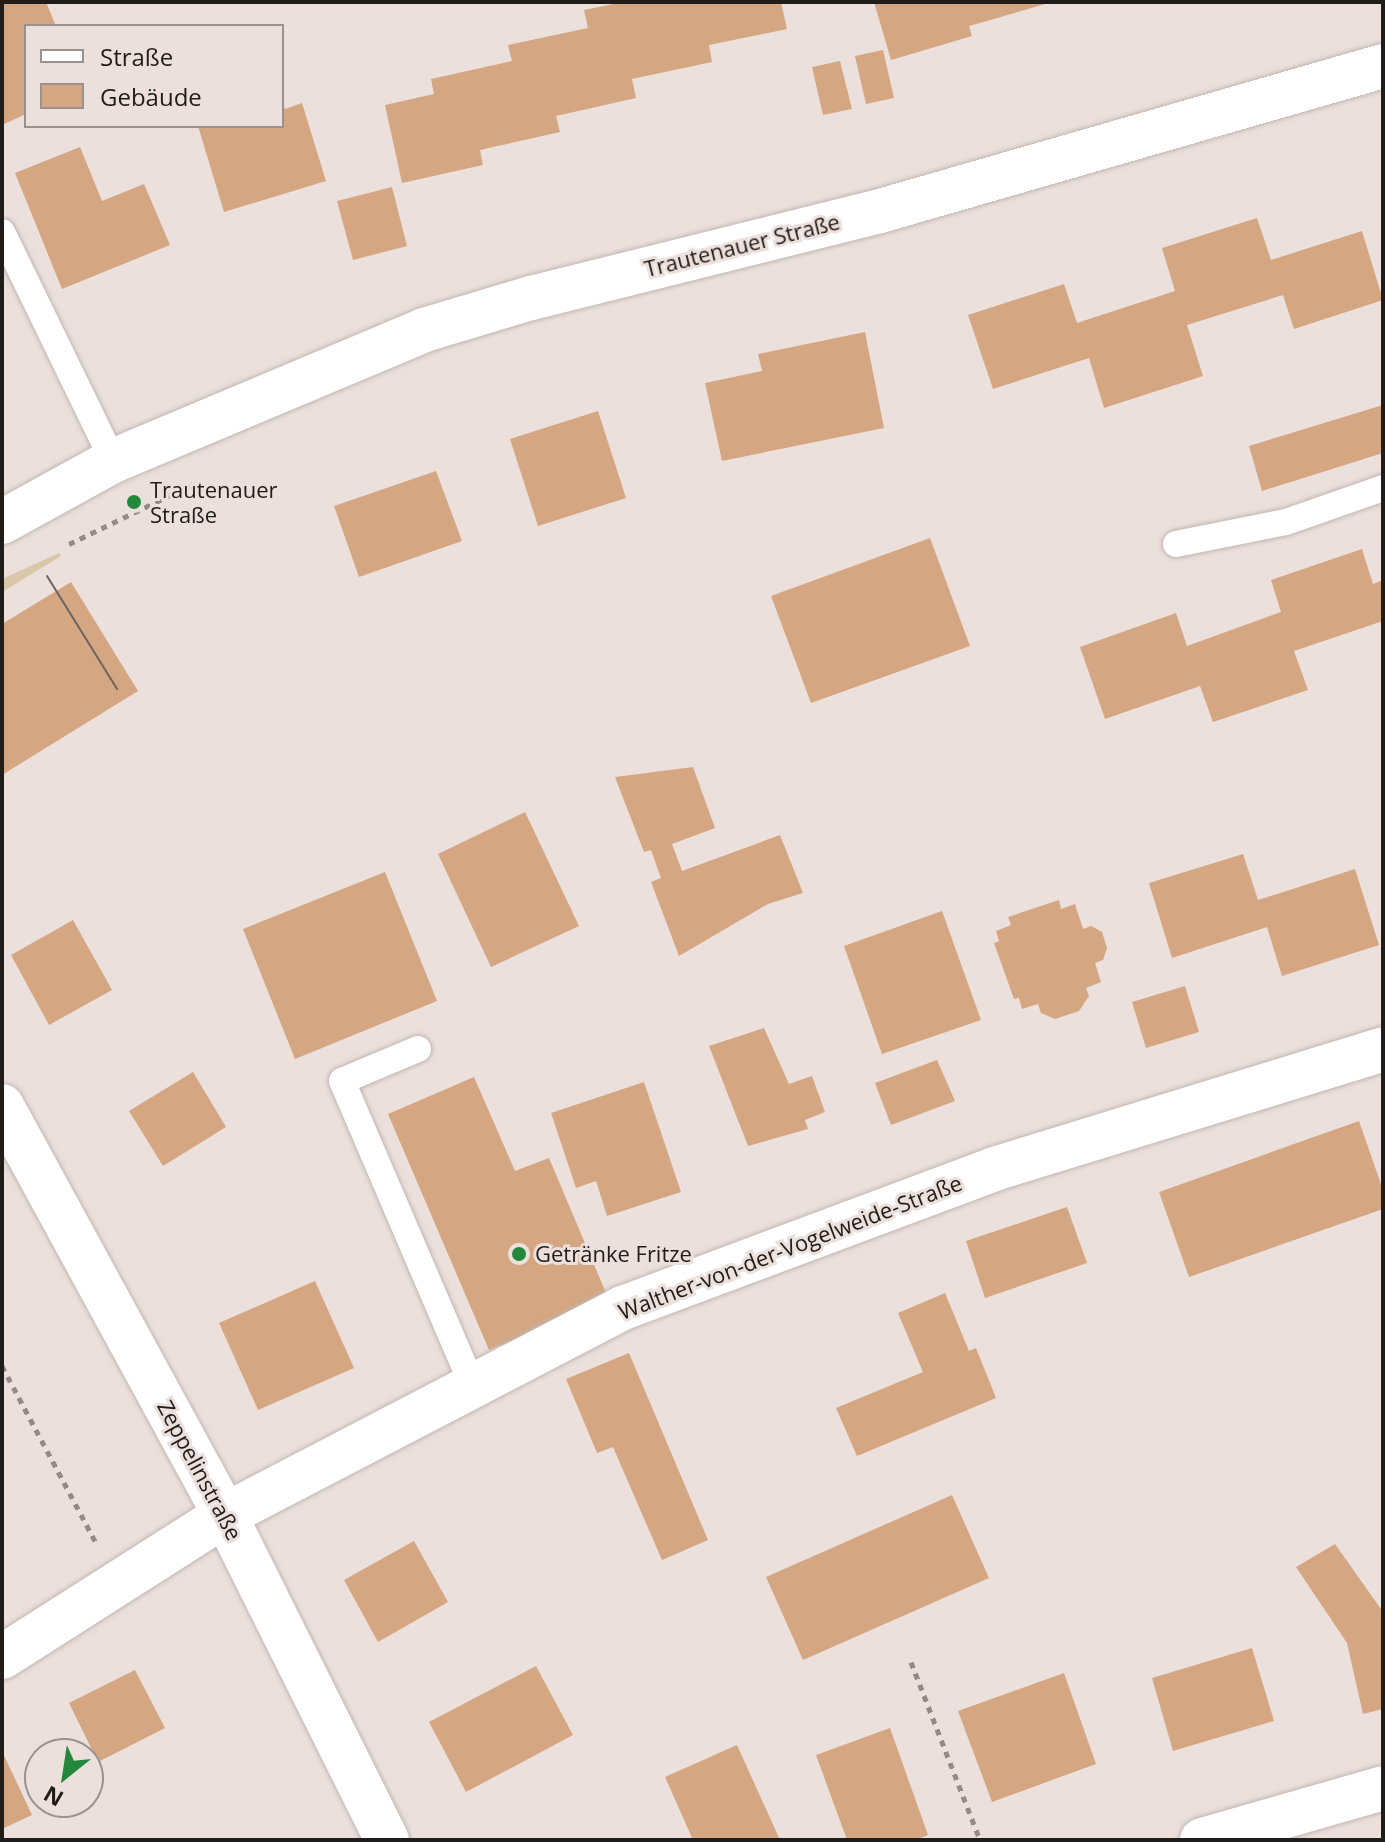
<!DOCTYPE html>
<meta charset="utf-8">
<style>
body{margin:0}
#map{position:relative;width:1385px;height:1842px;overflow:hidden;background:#ece0dc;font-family:"Open Sans",sans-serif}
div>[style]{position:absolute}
.green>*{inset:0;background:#d8c7a8}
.building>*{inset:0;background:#d4a682}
.path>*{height:5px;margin-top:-2.5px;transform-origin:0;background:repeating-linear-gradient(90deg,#948b88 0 6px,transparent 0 12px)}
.roads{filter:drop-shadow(0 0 2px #c1b6b2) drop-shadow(0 0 2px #c1b6b2)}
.service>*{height:26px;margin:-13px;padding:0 13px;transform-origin:13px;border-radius:13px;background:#fff}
.minor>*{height:44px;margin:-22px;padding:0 22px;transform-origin:22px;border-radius:22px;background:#fff}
.tertiary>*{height:44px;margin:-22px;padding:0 22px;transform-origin:22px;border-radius:22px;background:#fff}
.tram>*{height:2px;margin:-1px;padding:0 1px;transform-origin:1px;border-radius:1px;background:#6b6462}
.dots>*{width:22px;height:22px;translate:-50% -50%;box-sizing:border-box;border:4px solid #ece0dc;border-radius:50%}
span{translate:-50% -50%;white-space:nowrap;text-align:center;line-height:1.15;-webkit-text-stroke:6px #ece0dc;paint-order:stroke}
.street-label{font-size:22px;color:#201c1a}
.poi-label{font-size:22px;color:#201c1a}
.left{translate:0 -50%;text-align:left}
.frame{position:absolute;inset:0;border:4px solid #201c1a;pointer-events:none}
.legend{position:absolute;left:24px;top:24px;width:260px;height:104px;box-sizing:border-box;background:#ece0dc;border:2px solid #9a928e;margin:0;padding:10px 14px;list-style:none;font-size:24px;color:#201c1a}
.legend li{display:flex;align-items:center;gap:16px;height:40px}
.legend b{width:40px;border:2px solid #9a928e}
.north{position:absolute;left:24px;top:1738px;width:80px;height:80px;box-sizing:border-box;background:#ece0dc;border:2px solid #9a928e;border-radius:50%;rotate:210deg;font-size:22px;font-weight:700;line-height:32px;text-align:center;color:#201c1a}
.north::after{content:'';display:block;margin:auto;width:28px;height:36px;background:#23883c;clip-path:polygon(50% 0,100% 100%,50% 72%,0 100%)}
</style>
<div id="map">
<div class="green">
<div style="clip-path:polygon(59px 553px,61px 556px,2px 592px,2px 579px)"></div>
</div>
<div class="building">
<div style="clip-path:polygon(2px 2px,46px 2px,56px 26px,26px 26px,26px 114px,2px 125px)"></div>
<div style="clip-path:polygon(623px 2px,781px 2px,787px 29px,709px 45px,712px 62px,632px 79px,636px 98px,556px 116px,560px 132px,480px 150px,483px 165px,402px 183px,385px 105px,434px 94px,431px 79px,512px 61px,508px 45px,588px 28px,584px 10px)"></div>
<div style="clip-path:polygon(874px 2px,1048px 2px,1049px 3px,969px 26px,972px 36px,891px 60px)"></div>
<div style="clip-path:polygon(883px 50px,894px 98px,866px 104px,855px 56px)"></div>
<div style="clip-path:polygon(840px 61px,852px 109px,823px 115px,812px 67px)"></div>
<div style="clip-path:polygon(282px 102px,285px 109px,302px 103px,326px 181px,224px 212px,198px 126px,282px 126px)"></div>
<div style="clip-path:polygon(80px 147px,102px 201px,144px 184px,170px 245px,62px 289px,15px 173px)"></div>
<div style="clip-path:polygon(392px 187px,407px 246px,353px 260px,337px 201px)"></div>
<div style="clip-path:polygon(1257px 218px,1271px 260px,1362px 231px,1383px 300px,1294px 329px,1283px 295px,1187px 325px,1203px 376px,1104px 408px,1089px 358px,993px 389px,968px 315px,1064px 284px,1077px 323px,1175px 291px,1162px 248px)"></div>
<div style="clip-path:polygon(865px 332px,884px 428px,722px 461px,705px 383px,762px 371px,758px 354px)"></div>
<div style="clip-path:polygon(1383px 405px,1383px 453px,1262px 491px,1249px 446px)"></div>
<div style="clip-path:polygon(598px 411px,626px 498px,538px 526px,510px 439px)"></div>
<div style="clip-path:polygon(436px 471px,462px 541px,359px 577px,334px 506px)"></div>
<div style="clip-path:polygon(930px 538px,970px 646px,811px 703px,771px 596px)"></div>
<div style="clip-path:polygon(1362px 549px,1373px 584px,1383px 580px,1383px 621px,1294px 651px,1308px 690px,1213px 722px,1200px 686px,1105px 719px,1080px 647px,1176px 613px,1187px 646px,1281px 612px,1271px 580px)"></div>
<div style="clip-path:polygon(71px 582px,138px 691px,2px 775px,2px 624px)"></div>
<div style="clip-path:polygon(693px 767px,715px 828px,672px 844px,682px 871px,780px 835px,803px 893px,768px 904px,679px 956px,651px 882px,661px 878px,651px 850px,644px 852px,615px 777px)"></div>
<div style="clip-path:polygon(525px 812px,579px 926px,491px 967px,438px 854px)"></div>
<div style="clip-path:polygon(1243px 854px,1258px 900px,1355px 869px,1379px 945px,1282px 976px,1267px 927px,1172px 958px,1149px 883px)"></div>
<div style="clip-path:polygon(385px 872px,437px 1001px,295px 1059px,243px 929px)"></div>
<div style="clip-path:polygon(1059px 900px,1061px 909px,1075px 904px,1083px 929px,1091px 926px,1102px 932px,1107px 948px,1103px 960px,1095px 963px,1101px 982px,1086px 988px,1089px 996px,1079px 1011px,1055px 1019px,1041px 1013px,1038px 1004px,1022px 1009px,1019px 998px,1014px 999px,994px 943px,999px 941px,996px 931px,1011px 925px,1008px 917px)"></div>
<div style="clip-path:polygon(942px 911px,981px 1020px,882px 1054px,844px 946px)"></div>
<div style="clip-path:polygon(73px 920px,112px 990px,49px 1025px,11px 955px)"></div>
<div style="clip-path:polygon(1185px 986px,1199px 1032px,1146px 1048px,1132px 1002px)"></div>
<div style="clip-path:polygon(764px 1028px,789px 1084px,812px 1076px,825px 1112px,805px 1120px,808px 1129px,748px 1146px,709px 1046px)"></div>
<div style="clip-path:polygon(937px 1060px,955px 1101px,891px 1125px,875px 1083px)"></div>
<div style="clip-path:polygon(193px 1072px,226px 1127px,163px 1166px,129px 1111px)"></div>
<div style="clip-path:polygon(474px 1077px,515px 1171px,549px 1158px,609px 1300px,489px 1350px,388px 1114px)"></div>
<div style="clip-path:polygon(644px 1082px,681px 1192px,607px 1216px,596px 1181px,576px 1188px,551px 1113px)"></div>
<div style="clip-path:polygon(1359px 1121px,1383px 1190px,1383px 1209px,1189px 1277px,1159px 1192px)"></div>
<div style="clip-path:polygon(1067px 1207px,1087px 1263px,985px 1298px,966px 1241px)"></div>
<div style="clip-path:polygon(315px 1281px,354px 1368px,258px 1410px,219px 1323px)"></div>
<div style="clip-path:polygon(945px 1293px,969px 1351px,976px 1348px,996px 1398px,857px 1456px,836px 1408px,923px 1372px,898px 1313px)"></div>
<div style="clip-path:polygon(629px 1353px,708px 1540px,662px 1560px,613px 1447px,597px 1453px,566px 1379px)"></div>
<div style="clip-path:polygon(952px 1495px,989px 1578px,803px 1660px,766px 1577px)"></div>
<div style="clip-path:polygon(414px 1541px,448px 1602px,378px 1642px,344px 1580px)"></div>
<div style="clip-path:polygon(1335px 1544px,1383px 1612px,1383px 1709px,1363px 1714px,1347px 1643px,1296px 1567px)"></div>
<div style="clip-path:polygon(1252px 1648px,1274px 1721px,1173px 1751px,1152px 1678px)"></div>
<div style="clip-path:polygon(536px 1666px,573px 1735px,466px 1792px,429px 1722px)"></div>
<div style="clip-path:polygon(135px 1670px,165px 1728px,98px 1762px,69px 1703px)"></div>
<div style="clip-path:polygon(1064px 1673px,1096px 1764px,992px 1802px,958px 1711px)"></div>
<div style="clip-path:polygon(890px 1728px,928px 1835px,915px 1840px,847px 1840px,816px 1755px)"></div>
<div style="clip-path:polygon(737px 1745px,780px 1840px,693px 1840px,665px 1777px)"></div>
<div style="clip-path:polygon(2px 1751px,32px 1815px,2px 1829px)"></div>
</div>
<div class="path">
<div style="left:69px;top:544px;width:138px;rotate:-25.8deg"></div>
<div style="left:2px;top:1366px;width:200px;rotate:62deg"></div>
<div style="left:911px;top:1662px;width:191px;rotate:68.8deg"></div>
</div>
<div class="roads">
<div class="service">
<div style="left:2px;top:232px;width:254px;rotate:64.1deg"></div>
<div style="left:1176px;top:544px;width:112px;rotate:-11.3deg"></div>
<div style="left:1286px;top:522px;width:103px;rotate:-19.3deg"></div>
<div style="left:418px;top:1049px;width:82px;rotate:157.2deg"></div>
<div style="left:342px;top:1081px;width:332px;rotate:66.8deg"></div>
</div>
<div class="minor">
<div style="left:2px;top:1657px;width:264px;rotate:-32.5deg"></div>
<div style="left:225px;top:1515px;width:449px;rotate:-27.5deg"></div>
<div style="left:623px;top:1308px;width:396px;rotate:-20.5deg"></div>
<div style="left:994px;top:1169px;width:407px;rotate:-17.1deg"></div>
<div style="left:1202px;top:1840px;width:188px;rotate:-16deg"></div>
</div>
<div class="tertiary">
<div style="left:2px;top:522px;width:127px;rotate:-28.8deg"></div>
<div style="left:113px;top:461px;width:337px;rotate:-22.8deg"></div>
<div style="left:424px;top:330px;width:112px;rotate:-16.7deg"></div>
<div style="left:531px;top:298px;width:360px;rotate:-14deg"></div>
<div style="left:880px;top:211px;width:523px;rotate:-16.08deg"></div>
<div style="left:2px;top:1106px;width:466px;rotate:61.4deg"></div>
<div style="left:225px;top:1515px;width:363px;rotate:63.5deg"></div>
</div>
</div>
<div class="tram">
<div style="left:47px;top:576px;width:133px;rotate:58.2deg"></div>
</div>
<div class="dots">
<div style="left:134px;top:502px;background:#23883c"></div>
<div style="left:519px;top:1254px;background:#23883c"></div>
</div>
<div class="street-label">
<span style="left:742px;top:245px;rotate:-14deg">Trautenauer Straße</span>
<span style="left:790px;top:1247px;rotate:-21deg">Walther-von-der-Vogelweide-Straße</span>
<span style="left:200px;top:1470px;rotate:62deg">Zeppelinstraße</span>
</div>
<div class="poi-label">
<span class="left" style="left:150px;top:502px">Trautenauer<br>Straße</span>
<span class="left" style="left:535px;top:1254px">Getränke Fritze</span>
</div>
<div class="frame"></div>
<ul class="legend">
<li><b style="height:10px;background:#fff"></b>Straße</li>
<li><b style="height:22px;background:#d4a682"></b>Gebäude</li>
</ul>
<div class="north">N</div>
</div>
